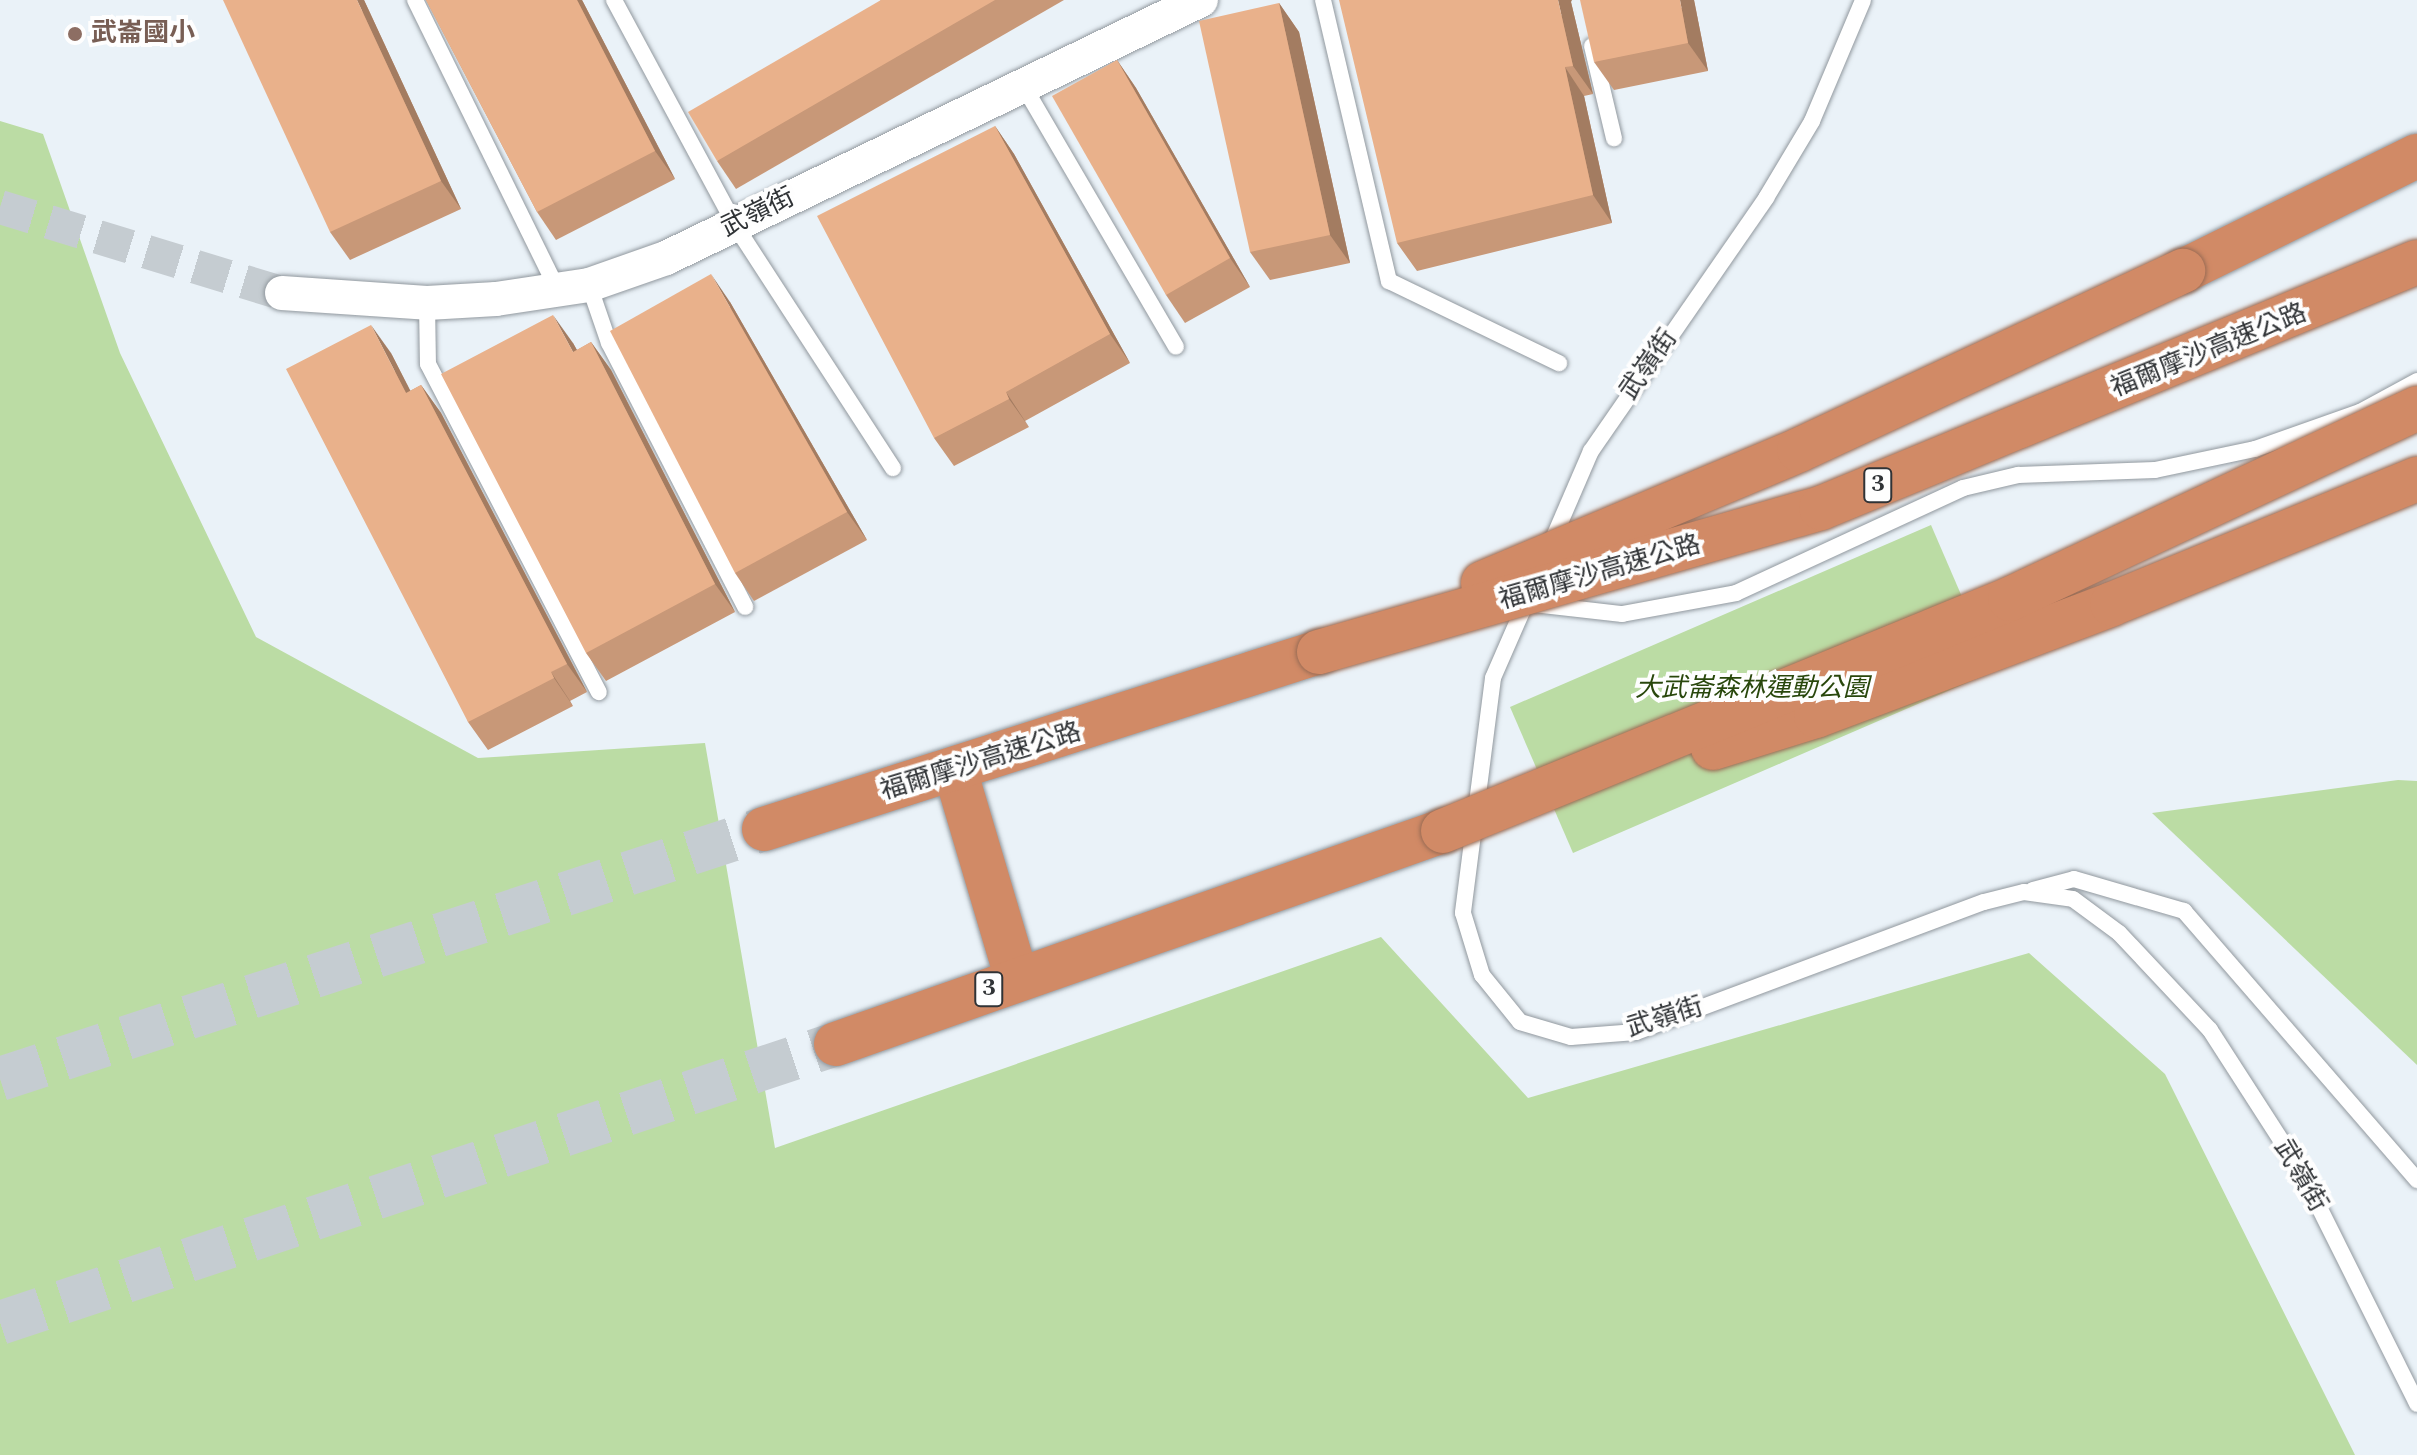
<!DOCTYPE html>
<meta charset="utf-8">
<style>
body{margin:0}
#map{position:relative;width:2417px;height:1455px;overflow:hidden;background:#eaf2f8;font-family:Spectral,"Noto Sans TC",serif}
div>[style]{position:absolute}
.green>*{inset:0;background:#bbdca4}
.street-tunnel>*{height:34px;margin-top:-17px;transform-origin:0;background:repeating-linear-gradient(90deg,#c5ccd1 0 34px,transparent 0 51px)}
.highway-tunnel>*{height:44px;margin-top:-22px;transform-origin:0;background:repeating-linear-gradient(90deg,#c5ccd1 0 44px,transparent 0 66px)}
.roads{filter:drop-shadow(0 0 2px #91989e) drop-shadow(0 0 2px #91989e)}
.lane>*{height:16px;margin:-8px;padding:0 8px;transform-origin:8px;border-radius:8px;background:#fff}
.street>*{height:34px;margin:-17px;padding:0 17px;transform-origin:17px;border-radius:17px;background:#fff}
.highway>*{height:44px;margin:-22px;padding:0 22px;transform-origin:22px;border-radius:22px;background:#d18a66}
.bridges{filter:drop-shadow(0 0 2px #996c55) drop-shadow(0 0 2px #996c55)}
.highway-bridge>*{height:44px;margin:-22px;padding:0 22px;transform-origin:22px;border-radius:22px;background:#d18a66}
.wall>*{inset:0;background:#c89878}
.shaded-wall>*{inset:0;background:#a37c61}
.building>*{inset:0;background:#e9b18b}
.dots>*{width:22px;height:22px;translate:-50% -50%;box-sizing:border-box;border:4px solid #fefefe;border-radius:50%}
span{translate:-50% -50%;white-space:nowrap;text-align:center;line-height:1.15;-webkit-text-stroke:8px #fefefe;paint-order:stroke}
.shield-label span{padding:2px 6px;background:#fefefe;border:2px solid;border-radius:6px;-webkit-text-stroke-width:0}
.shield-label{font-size:24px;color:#303336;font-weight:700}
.education-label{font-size:26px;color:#785e54;font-weight:700}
.left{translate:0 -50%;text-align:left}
.street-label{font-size:26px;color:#303336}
.park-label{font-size:26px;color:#29470c;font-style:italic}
</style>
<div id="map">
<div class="green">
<div style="clip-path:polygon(0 121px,43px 134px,120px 353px,256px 637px,478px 758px,705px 743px,775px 1148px,1381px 937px,1528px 1098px,2029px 953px,2165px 1074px,2355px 1455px,0 1455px)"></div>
<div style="clip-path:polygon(1931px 525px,1994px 671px,1573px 853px,1510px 707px)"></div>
<div style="clip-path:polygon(2398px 780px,2417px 781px,2417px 1065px,2152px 813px)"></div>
</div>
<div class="street-tunnel">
<div style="left:0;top:207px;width:295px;rotate:17deg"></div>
</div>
<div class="highway-tunnel">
<div style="left:0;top:1079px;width:804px;rotate:-18.12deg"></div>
<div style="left:0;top:1323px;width:881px;rotate:-18.46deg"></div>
</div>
<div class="roads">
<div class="lane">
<div style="left:415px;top:0;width:324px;rotate:63.8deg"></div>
<div style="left:614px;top:0;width:255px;rotate:61.7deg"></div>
<div style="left:735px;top:225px;width:290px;rotate:57deg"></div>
<div style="left:1323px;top:0;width:289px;rotate:76.8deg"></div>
<div style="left:1389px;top:281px;width:189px;rotate:25.8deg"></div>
<div style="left:1592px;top:46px;width:95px;rotate:76.6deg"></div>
<div style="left:1023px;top:85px;width:303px;rotate:59.7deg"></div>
<div style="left:589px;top:285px;width:61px;rotate:71deg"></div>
<div style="left:609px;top:343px;width:297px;rotate:62.7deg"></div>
<div style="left:427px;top:303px;width:61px;rotate:89.1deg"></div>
<div style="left:428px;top:364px;width:370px;rotate:62.5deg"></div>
<div style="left:1550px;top:546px;width:103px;rotate:-66.7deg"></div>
<div style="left:1591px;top:451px;width:308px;rotate:-55.3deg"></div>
<div style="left:1766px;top:198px;width:90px;rotate:-59.1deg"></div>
<div style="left:1812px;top:121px;width:131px;rotate:-67.1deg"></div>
<div style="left:1527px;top:600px;width:85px;rotate:113.6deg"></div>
<div style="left:1493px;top:678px;width:237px;rotate:97.3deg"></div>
<div style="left:1463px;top:913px;width:65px;rotate:73deg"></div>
<div style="left:1482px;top:975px;width:60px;rotate:51deg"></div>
<div style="left:1520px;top:1022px;width:53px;rotate:16.4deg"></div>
<div style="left:1571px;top:1037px;width:65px;rotate:-4.4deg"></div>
<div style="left:1636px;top:1032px;width:371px;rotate:-20.5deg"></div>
<div style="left:1984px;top:902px;width:41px;rotate:-14deg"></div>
<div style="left:2024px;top:892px;width:49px;rotate:8.1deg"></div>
<div style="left:2073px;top:899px;width:57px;rotate:36.5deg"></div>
<div style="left:2119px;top:933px;width:133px;rotate:46.8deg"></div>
<div style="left:2210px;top:1030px;width:170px;rotate:57.2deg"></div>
<div style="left:2302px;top:1173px;width:258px;rotate:63.5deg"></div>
<div style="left:1534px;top:604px;width:89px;rotate:6.5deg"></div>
<div style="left:1622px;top:614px;width:116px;rotate:-10.4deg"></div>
<div style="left:1736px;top:593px;width:250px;rotate:-24.8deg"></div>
<div style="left:1963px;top:488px;width:57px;rotate:-13.3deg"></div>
<div style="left:2018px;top:475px;width:137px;rotate:-2.1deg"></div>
<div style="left:2155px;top:470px;width:102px;rotate:-11.9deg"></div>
<div style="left:2255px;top:449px;width:111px;rotate:-19.4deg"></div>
<div style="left:2360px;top:412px;width:65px;rotate:-28.5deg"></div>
<div style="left:2033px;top:890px;width:42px;rotate:-15deg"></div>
<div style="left:2074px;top:879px;width:115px;rotate:16.2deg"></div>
<div style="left:2184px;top:911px;width:356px;rotate:49.1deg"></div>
</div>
<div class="street">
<div style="left:282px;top:293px;width:145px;rotate:3.9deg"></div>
<div style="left:427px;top:303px;width:69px;rotate:-3.3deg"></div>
<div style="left:496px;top:299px;width:94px;rotate:-8.6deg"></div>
<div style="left:589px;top:285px;width:82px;rotate:-19.3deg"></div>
<div style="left:666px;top:258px;width:594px;rotate:-25.75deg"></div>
</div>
<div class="highway">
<div style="left:2183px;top:271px;width:261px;rotate:-26.2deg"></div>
<div style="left:955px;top:770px;width:218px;rotate:73.5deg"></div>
<div style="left:764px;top:829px;width:583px;rotate:-17.69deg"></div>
<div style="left:836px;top:1044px;width:643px;rotate:-19.34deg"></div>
</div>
</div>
<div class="bridges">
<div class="highway-bridge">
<div style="left:1483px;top:583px;width:343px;rotate:-22.8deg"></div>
<div style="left:1799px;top:450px;width:424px;rotate:-25deg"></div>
<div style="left:1319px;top:652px;width:522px;rotate:-16.01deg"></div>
<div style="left:1821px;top:508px;width:645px;rotate:-22.43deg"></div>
<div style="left:1713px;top:748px;width:108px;rotate:-17.3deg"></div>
<div style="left:1816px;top:716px;width:316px;rotate:-20.7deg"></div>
<div style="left:2112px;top:604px;width:330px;rotate:-22.3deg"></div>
<div style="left:1443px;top:831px;width:613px;rotate:-22.25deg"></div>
<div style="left:2010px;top:599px;width:450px;rotate:-25.1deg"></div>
</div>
</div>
<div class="wall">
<div style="clip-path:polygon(364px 0,461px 209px,350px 260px,330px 232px)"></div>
<div style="clip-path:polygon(426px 0,582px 0,675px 179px,556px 240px,537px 212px)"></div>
<div style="clip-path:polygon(881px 0,1064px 0,736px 189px,717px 161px)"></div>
<div style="clip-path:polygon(1694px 0,1708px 71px,1614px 90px,1594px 62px)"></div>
<div style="clip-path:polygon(1571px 2px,1593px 94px,1584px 96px,1612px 223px,1417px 271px,1397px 243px)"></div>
<div style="clip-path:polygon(1279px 3px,1299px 32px,1350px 263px,1270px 280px,1250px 252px)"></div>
<div style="clip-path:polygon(1117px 60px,1136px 88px,1250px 287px,1185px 323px,1166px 295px)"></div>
<div style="clip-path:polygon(995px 126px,1014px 154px,1130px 363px,1025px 421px,1029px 427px,954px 466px,934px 438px)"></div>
<div style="clip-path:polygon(730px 302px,867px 540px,754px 601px,735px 573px)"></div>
<div style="clip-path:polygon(591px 342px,611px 370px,735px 612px,606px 681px,586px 653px,573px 343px,577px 350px)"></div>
<div style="clip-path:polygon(391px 353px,410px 391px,421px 385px,441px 413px,587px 692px,570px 701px,573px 706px,488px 750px,468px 722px)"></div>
</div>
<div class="shaded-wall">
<div style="clip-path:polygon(357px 0,364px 0,461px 209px,441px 181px)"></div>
<div style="clip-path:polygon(577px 0,582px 0,675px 179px,655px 151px)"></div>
<div style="clip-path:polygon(1558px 0,1572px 0,1571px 2px,1593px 94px,1573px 66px)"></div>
<div style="clip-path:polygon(1680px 0,1694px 0,1708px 71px,1688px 43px)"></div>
<div style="clip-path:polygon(1279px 3px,1299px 32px,1350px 263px,1330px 235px)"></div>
<div style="clip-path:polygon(1117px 60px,1136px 88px,1250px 287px,1230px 258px)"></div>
<div style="clip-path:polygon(1565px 67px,1584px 96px,1612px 223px,1593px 195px)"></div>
<div style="clip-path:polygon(995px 126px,1014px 154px,1130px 363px,1110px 334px)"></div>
<div style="clip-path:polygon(711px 274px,730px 302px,867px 540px,847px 512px)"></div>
<div style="clip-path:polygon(553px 315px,573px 343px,593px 380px,573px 352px)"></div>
<div style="clip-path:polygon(371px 325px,391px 353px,426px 421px,406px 393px)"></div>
<div style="clip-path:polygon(591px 342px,611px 370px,735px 612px,715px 584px)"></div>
<div style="clip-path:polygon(421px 385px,441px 413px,587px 692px,567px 664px)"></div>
<div style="clip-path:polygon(1006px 392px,1025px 421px,1029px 427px,1009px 399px)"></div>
<div style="clip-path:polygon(551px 672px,570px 701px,573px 706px,554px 678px)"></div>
</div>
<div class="building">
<div style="clip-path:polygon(223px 0,357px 0,441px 181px,330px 232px)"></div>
<div style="clip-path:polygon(426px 0,577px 0,655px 151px,537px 212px)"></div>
<div style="clip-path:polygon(881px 0,995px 0,717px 161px,688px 112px)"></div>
<div style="clip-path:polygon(1339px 0,1558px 0,1573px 66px,1565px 67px,1593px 195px,1397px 243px)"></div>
<div style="clip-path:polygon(1580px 0,1680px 0,1688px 43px,1594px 62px)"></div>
<div style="clip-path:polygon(1279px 3px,1330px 235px,1250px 252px,1199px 21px)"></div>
<div style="clip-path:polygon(1117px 60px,1230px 258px,1166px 295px,1052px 96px)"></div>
<div style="clip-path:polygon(995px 126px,1110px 334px,1006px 392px,1009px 399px,934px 438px,817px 216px)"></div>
<div style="clip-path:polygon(711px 274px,847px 512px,735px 573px,610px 331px)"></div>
<div style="clip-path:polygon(553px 315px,573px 352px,591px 342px,715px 584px,586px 653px,441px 374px)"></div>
<div style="clip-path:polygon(371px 325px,406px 393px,421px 385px,567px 664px,551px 672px,554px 678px,468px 722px,286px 369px)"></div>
</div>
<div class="dots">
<div style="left:75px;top:34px;background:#8d6e63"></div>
</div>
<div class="shield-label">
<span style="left:1878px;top:485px">3</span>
<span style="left:989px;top:989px">3</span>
</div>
<div class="education-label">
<span class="left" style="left:91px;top:34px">武崙國小</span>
</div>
<div class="street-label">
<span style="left:758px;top:213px;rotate:-26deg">武嶺街</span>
<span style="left:2209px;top:351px;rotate:-22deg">福爾摩沙高速公路</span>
<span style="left:1649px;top:365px;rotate:-55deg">武嶺街</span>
<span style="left:1600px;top:573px;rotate:-16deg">福爾摩沙高速公路</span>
<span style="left:981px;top:762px;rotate:-17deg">福爾摩沙高速公路</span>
<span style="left:1665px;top:1018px;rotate:-17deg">武嶺街</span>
<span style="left:2300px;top:1176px;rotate:60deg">武嶺街</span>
</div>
<div class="park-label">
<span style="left:1752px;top:689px">大武崙森林運動公園</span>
</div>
</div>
